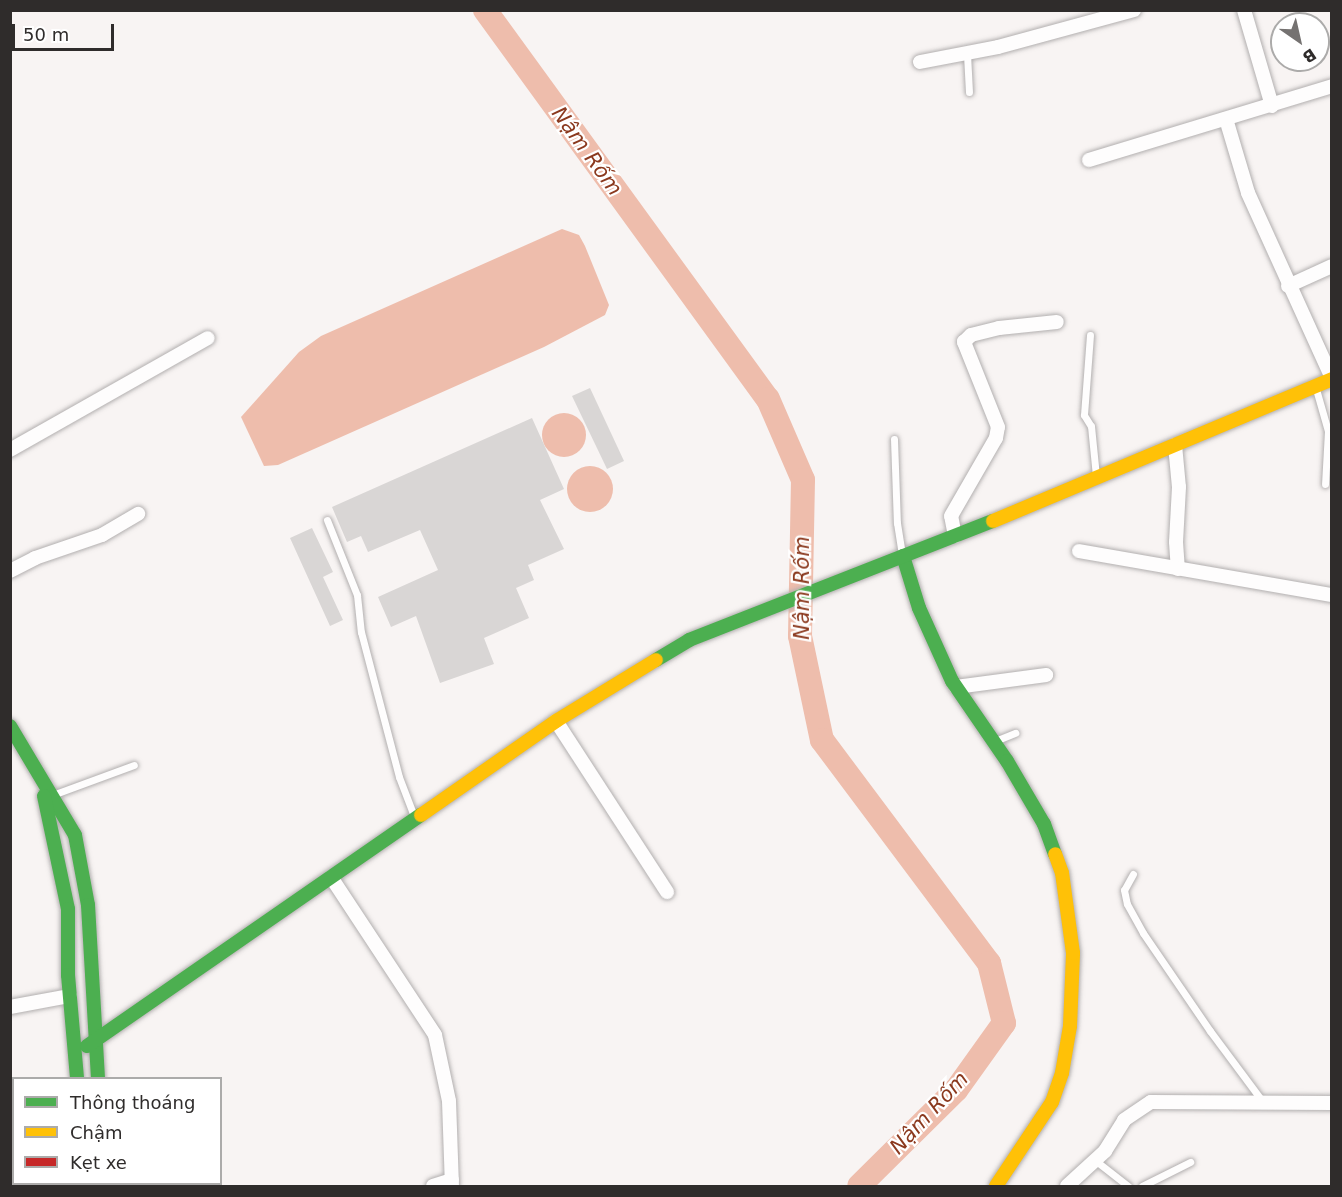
<!DOCTYPE html>
<meta charset="utf-8">
<style>
body{margin:0}
#map{position:relative;width:1342px;height:1197px;overflow:hidden;background:#f8f4f3;font-family:"DejaVu Sans",sans-serif}
div>[style]{position:absolute}
.water>*{inset:0;background:#eebdac}
.round{border-radius:50%}
.river>*{height:24px;margin:-12px;padding:0 12px;transform-origin:12px;border-radius:12px;background:#eebdac}
.building>*{inset:0;background:#d9d6d5}
.roads{filter:drop-shadow(0 0 2px #b2afaf) drop-shadow(0 0 2px #b2afaf)}
.lane>*{height:7px;margin:-3.5px;padding:0 3.5px;transform-origin:3.5px;border-radius:3.5px;background:#fefdfd}
.street>*{height:14px;margin:-7px;padding:0 7px;transform-origin:7px;border-radius:7px;background:#fefdfd}
.fast>*{height:14px;margin:-7px;padding:0 7px;transform-origin:7px;border-radius:7px;background:#4caf50}
.slow>*{height:14px;margin:-7px;padding:0 7px;transform-origin:7px;border-radius:7px;background:#ffc107}
.jam>*{height:14px;margin:-7px;padding:0 7px;transform-origin:7px;border-radius:7px;background:#c62828}
span{translate:-50% -50%;white-space:nowrap;text-align:center;line-height:1.15;-webkit-text-stroke:4.5px #fff;paint-order:stroke}
.water-label{font-size:21px;color:#8b391e;font-style:italic}
.frame{position:absolute;inset:0;border:12px solid #2f2c2b;pointer-events:none}
.legend{position:absolute;left:12px;top:1077px;width:210px;height:108px;box-sizing:border-box;background:#fff;border:2px solid #acabaa;margin:0;padding:8px 10px;list-style:none;font-size:18px;color:#2f2c2b}
.legend li{display:flex;align-items:center;gap:12px;height:30px}
.legend b{width:30px;border:2px solid #acabaa}
.north{position:absolute;left:1270px;top:12px;width:60px;height:60px;box-sizing:border-box;background:#fff;border:2px solid #acabaa;border-radius:50%;rotate:146deg;font-size:16px;font-weight:700;line-height:24px;text-align:center;color:#2f2c2b}
.north::after{content:'';display:block;margin:auto;width:21px;height:27px;background:#757271;clip-path:polygon(50% 0,100% 100%,50% 72%,0 100%)}
.scale{position:absolute;left:12px;top:24px;width:102px;height:27px;box-sizing:border-box;border:3px solid #2f2c2b;border-top:0;padding-left:8px;font-size:18px;line-height:21px;white-space:nowrap;color:#2f2c2b;-webkit-text-stroke:4px #fff;paint-order:stroke}
</style>
<div id="map">
<div class="water">
<div style="clip-path:polygon(562px 229px,579px 235px,585px 246px,609px 305px,605px 315px,544px 347px,278px 465px,264px 466px,241px 417px,299px 352px,321px 336px)"></div>
<div class="round" style="left:542px;top:413px;width:44px;height:44px"></div>
<div class="round" style="left:567px;top:466px;width:46px;height:46px"></div>
</div>
<div class="river">
<div style="left:485px;top:10px;width:481px;rotate:54deg"></div>
<div style="left:768px;top:399px;width:88px;rotate:66.6deg"></div>
<div style="left:803px;top:480px;width:156px;rotate:91.1deg"></div>
<div style="left:800px;top:636px;width:106px;rotate:78.1deg"></div>
<div style="left:822px;top:740px;width:279px;rotate:53.2deg"></div>
<div style="left:989px;top:963px;width:62px;rotate:76deg"></div>
<div style="left:1004px;top:1023px;width:82px;rotate:125.6deg"></div>
<div style="left:956px;top:1090px;width:136px;rotate:135.3deg"></div>
</div>
<div class="building">
<div style="clip-path:polygon(590px 388px,624px 461px,607px 469px,572px 396px)"></div>
<div style="clip-path:polygon(532px 418px,564px 489px,540px 500px,564px 549px,528px 565px,534px 580px,516px 588px,529px 618px,484px 638px,494px 664px,440px 683px,416px 616px,391px 627px,378px 597px,438px 570px,420px 530px,368px 552px,361px 536px,347px 542px,332px 507px)"></div>
<div style="clip-path:polygon(312px 528px,333px 572px,323px 577px,343px 620px,330px 626px,290px 538px)"></div>
</div>
<div class="roads">
<div class="lane">
<div style="left:967px;top:54px;width:38px;rotate:87deg"></div>
<div style="left:1090px;top:335px;width:80px;rotate:94.3deg"></div>
<div style="left:1084px;top:415px;width:13px;rotate:58deg"></div>
<div style="left:1091px;top:426px;width:50px;rotate:84.3deg"></div>
<div style="left:1316px;top:389px;width:44px;rotate:74.1deg"></div>
<div style="left:1328px;top:431px;width:53px;rotate:93.2deg"></div>
<div style="left:894px;top:439px;width:84px;rotate:88deg"></div>
<div style="left:897px;top:523px;width:30px;rotate:81deg"></div>
<div style="left:327px;top:520px;width:81px;rotate:68.2deg"></div>
<div style="left:357px;top:595px;width:37px;rotate:84deg"></div>
<div style="left:361px;top:632px;width:150px;rotate:75.3deg"></div>
<div style="left:399px;top:777px;width:42px;rotate:69deg"></div>
<div style="left:995px;top:741px;width:22px;rotate:-22deg"></div>
<div style="left:55px;top:794px;width:84px;rotate:-20.2deg"></div>
<div style="left:1133px;top:874px;width:18px;rotate:119deg"></div>
<div style="left:1124px;top:890px;width:14px;rotate:78deg"></div>
<div style="left:1127px;top:904px;width:33px;rotate:61deg"></div>
<div style="left:1143px;top:933px;width:119px;rotate:55.6deg"></div>
<div style="left:1210px;top:1031px;width:89px;rotate:53.3deg"></div>
<div style="left:1096px;top:1161px;width:41px;rotate:38deg"></div>
<div style="left:1142px;top:1186px;width:54px;rotate:-26.6deg"></div>
</div>
<div class="street">
<div style="left:1244px;top:10px;width:100px;rotate:73.7deg"></div>
<div style="left:920px;top:62px;width:79px;rotate:-10.9deg"></div>
<div style="left:998px;top:47px;width:141px;rotate:-15.2deg"></div>
<div style="left:1226px;top:119px;width:77px;rotate:73.4deg"></div>
<div style="left:1248px;top:193px;width:203px;rotate:65.6deg"></div>
<div style="left:1089px;top:160px;width:254px;rotate:-16.9deg"></div>
<div style="left:1288px;top:286px;width:48px;rotate:-24.4deg"></div>
<div style="left:1175px;top:445px;width:42px;rotate:84.6deg"></div>
<div style="left:1179px;top:487px;width:55px;rotate:93.1deg"></div>
<div style="left:1176px;top:542px;width:27px;rotate:86deg"></div>
<div style="left:10px;top:450px;width:227px;rotate:-29.5deg"></div>
<div style="left:955px;top:536px;width:20px;rotate:-101deg"></div>
<div style="left:951px;top:516px;width:90px;rotate:-60deg"></div>
<div style="left:996px;top:438px;width:11px;rotate:-80deg"></div>
<div style="left:998px;top:427px;width:92px;rotate:-111.8deg"></div>
<div style="left:964px;top:342px;width:10px;rotate:-45deg"></div>
<div style="left:971px;top:335px;width:29px;rotate:-14deg"></div>
<div style="left:999px;top:328px;width:58px;rotate:-5.9deg"></div>
<div style="left:1079px;top:551px;width:257px;rotate:9.9deg"></div>
<div style="left:10px;top:571px;width:28px;rotate:-27deg"></div>
<div style="left:35px;top:558px;width:71px;rotate:-18.9deg"></div>
<div style="left:102px;top:535px;width:42px;rotate:-30.3deg"></div>
<div style="left:956px;top:687px;width:91px;rotate:-7.6deg"></div>
<div style="left:556px;top:721px;width:204px;rotate:57deg"></div>
<div style="left:331px;top:877px;width:189px;rotate:56.6deg"></div>
<div style="left:435px;top:1035px;width:67px;rotate:78deg"></div>
<div style="left:449px;top:1101px;width:85px;rotate:88deg"></div>
<div style="left:10px;top:1007px;width:61px;rotate:-10.4deg"></div>
<div style="left:433px;top:1186px;width:20px;rotate:-18deg"></div>
<div style="left:1067px;top:1186px;width:52px;rotate:-42.6deg"></div>
<div style="left:1105px;top:1151px;width:36px;rotate:-58deg"></div>
<div style="left:1124px;top:1120px;width:32px;rotate:-34deg"></div>
<div style="left:1151px;top:1102px;width:181px;rotate:0.3deg"></div>
</div>
<div class="fast">
<div style="left:903px;top:556px;width:54px;rotate:72.9deg"></div>
<div style="left:919px;top:608px;width:80px;rotate:65.7deg"></div>
<div style="left:952px;top:681px;width:97px;rotate:55.5deg"></div>
<div style="left:1007px;top:761px;width:73px;rotate:59.6deg"></div>
<div style="left:1044px;top:824px;width:32px;rotate:70deg"></div>
<div style="left:656px;top:660px;width:39px;rotate:-31deg"></div>
<div style="left:689px;top:640px;width:326px;rotate:-21.4deg"></div>
<div style="left:10px;top:726px;width:127px;rotate:59.2deg"></div>
<div style="left:75px;top:835px;width:71px;rotate:79.5deg"></div>
<div style="left:88px;top:905px;width:173px;rotate:86.7deg"></div>
<div style="left:44px;top:796px;width:116px;rotate:78deg"></div>
<div style="left:68px;top:909px;width:66px;rotate:90deg"></div>
<div style="left:68px;top:975px;width:103px;rotate:85deg"></div>
<div style="left:87px;top:1046px;width:406px;rotate:-34.7deg"></div>
</div>
<div class="slow">
<div style="left:993px;top:521px;width:368px;rotate:-22.7deg"></div>
<div style="left:421px;top:815px;width:165px;rotate:-34.8deg"></div>
<div style="left:556px;top:721px;width:117px;rotate:-31.4deg"></div>
<div style="left:105px;top:1184px;width:2px;rotate:90deg"></div>
<div style="left:996px;top:1186px;width:101px;rotate:-56.3deg"></div>
<div style="left:1052px;top:1102px;width:31px;rotate:-71deg"></div>
<div style="left:1062px;top:1073px;width:48px;rotate:-80.3deg"></div>
<div style="left:1070px;top:1026px;width:73px;rotate:-87.6deg"></div>
<div style="left:1073px;top:953px;width:81px;rotate:-97.8deg"></div>
<div style="left:1062px;top:873px;width:20px;rotate:-110deg"></div>
</div>
<div class="jam">
<div style="left:83px;top:1184px;width:2px;rotate:90deg"></div>
</div>
</div>
<div class="water-label">
<span style="left:587px;top:151px;rotate:54deg">Nậm Rốm</span>
<span style="left:802px;top:588px;rotate:-90deg">Nậm Rốm</span>
<span style="left:929px;top:1113px;rotate:-47deg">Nậm Rốm</span>
</div>
<div class="frame"></div>
<ul class="legend">
<li><b style="height:8px;background:#4caf50"></b>Thông thoáng</li>
<li><b style="height:8px;background:#ffc107"></b>Chậm</li>
<li><b style="height:8px;background:#c62828"></b>Kẹt xe</li>
</ul>
<div class="north">B</div>
<div class="scale">50 m</div>
</div>
